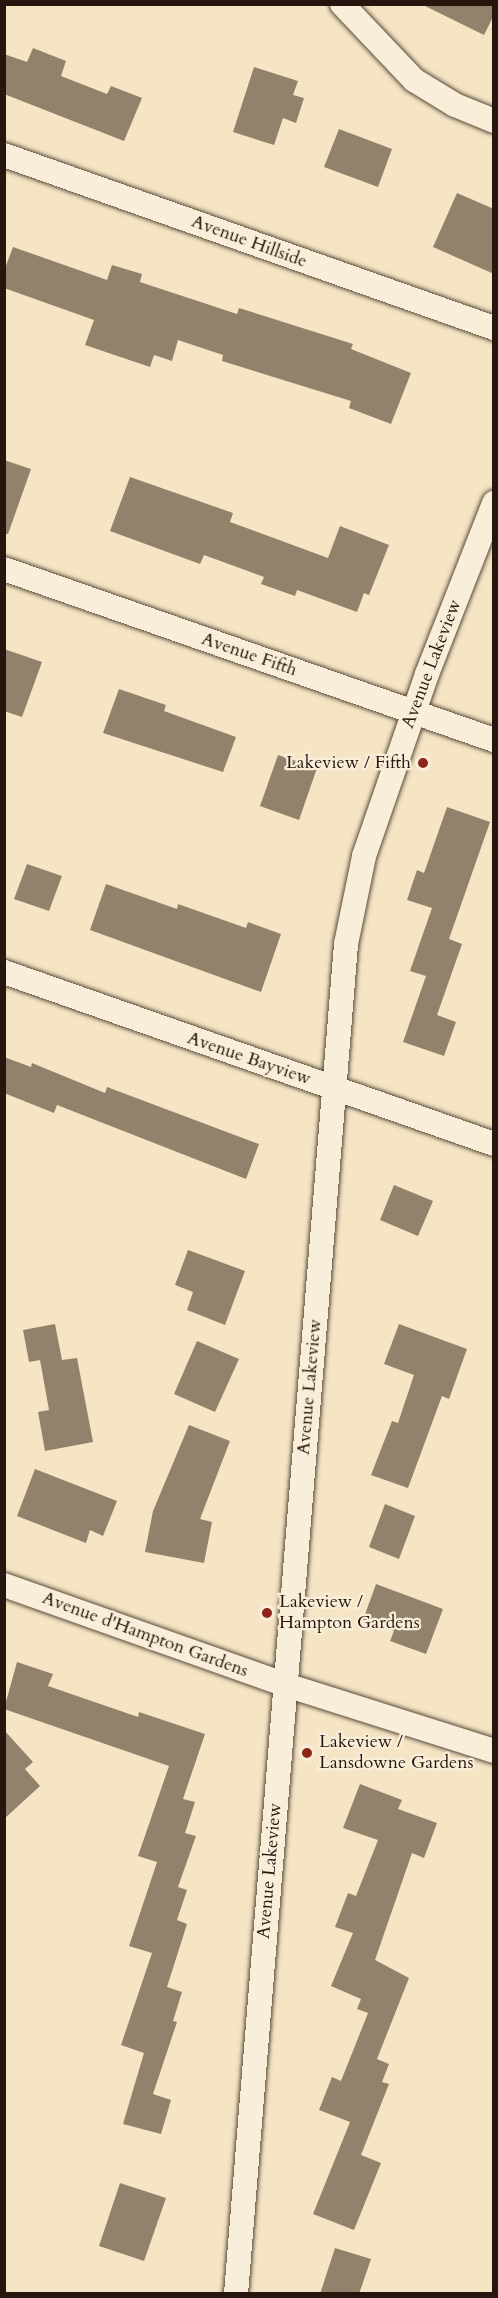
<!DOCTYPE html>
<style>
body{margin:0}
#map{position:relative;width:498px;height:2298px;overflow:hidden;background:#f5e5c4;font-family:Cardo,serif}
div>[style]{position:absolute}
.building>*{inset:0;background:#92826c}
.roads{filter:drop-shadow(0 0 2px #5a4a3b) drop-shadow(0 0 2px #5a4a3b)}
.street>*{height:24px;margin:-12px;padding:0 12px;transform-origin:12px;border-radius:12px;background:#f8eed9}
.dots>*{width:16px;height:16px;translate:-50% -50%;box-sizing:border-box;border:3px solid #f8eed9;border-radius:50%}
span{translate:-50% -50%;white-space:nowrap;text-align:center;line-height:1.15;-webkit-text-stroke:4.5px #f8eed9;paint-order:stroke}
.street-label{font-size:18px;color:#27160d}
.poi-label{font-size:18px;color:#27160d}
.right{translate:-100% -50%;text-align:right}
.left{translate:0 -50%;text-align:left}
.frame{position:absolute;inset:0;border:6px solid #27160d;pointer-events:none}
</style>
<div id="map">
<div class="building">
<div style="clip-path:polygon(421px 4px,494px 4px,494px 15px,484px 35px)"></div>
<div style="clip-path:polygon(33px 48px,66px 61px,61px 76px,107px 94px,111px 86px,142px 98px,124px 141px,4px 94px,4px 54px,27px 62px)"></div>
<div style="clip-path:polygon(254px 67px,298px 81px,293px 95px,304px 98px,296px 123px,283px 118px,274px 145px,233px 132px)"></div>
<div style="clip-path:polygon(339px 129px,392px 149px,378px 187px,324px 167px)"></div>
<div style="clip-path:polygon(457px 193px,494px 209px,494px 274px,433px 247px)"></div>
<div style="clip-path:polygon(13px 247px,107px 280px,112px 265px,142px 274px,140px 282px,237px 314px,239px 308px,353px 344px,351px 349px,411px 373px,391px 424px,349px 408px,351px 401px,222px 361px,223px 355px,178px 340px,172px 361px,154px 355px,150px 367px,85px 345px,94px 320px,4px 288px,4px 271px)"></div>
<div style="clip-path:polygon(4px 460px,31px 469px,8px 534px,4px 534px)"></div>
<div style="clip-path:polygon(130px 477px,233px 513px,230px 522px,328px 558px,340px 526px,389px 545px,369px 595px,364px 593px,357px 612px,297px 590px,295px 596px,261px 584px,264px 577px,204px 555px,200px 564px,110px 531px)"></div>
<div style="clip-path:polygon(4px 649px,42px 662px,22px 717px,4px 711px)"></div>
<div style="clip-path:polygon(119px 689px,166px 705px,164px 711px,236px 737px,223px 772px,103px 733px)"></div>
<div style="clip-path:polygon(278px 755px,317px 768px,299px 820px,260px 806px)"></div>
<div style="clip-path:polygon(447px 807px,490px 822px,449px 939px,462px 944px,437px 1015px,456px 1022px,444px 1056px,403px 1042px,426px 976px,410px 971px,432px 908px,407px 900px,417px 870px,424px 873px)"></div>
<div style="clip-path:polygon(27px 864px,62px 876px,49px 911px,14px 899px)"></div>
<div style="clip-path:polygon(106px 884px,177px 909px,178px 904px,246px 928px,248px 922px,281px 934px,261px 992px,90px 930px)"></div>
<div style="clip-path:polygon(4px 1057px,31px 1067px,32px 1063px,105px 1093px,107px 1087px,259px 1144px,246px 1179px,57px 1105px,54px 1113px,4px 1093px)"></div>
<div style="clip-path:polygon(394px 1185px,433px 1201px,418px 1236px,380px 1220px)"></div>
<div style="clip-path:polygon(188px 1250px,245px 1271px,225px 1325px,187px 1310px,193px 1292px,175px 1285px)"></div>
<div style="clip-path:polygon(55px 1324px,62px 1360px,77px 1358px,93px 1442px,45px 1451px,38px 1412px,49px 1410px,40px 1360px,29px 1362px,23px 1330px)"></div>
<div style="clip-path:polygon(399px 1324px,467px 1349px,449px 1399px,442px 1396px,408px 1488px,371px 1475px,392px 1421px,398px 1423px,414px 1375px,384px 1364px)"></div>
<div style="clip-path:polygon(197px 1341px,239px 1359px,215px 1412px,174px 1394px)"></div>
<div style="clip-path:polygon(189px 1425px,230px 1441px,200px 1519px,212px 1522px,204px 1563px,145px 1552px,153px 1511px)"></div>
<div style="clip-path:polygon(35px 1469px,117px 1501px,103px 1536px,90px 1530px,86px 1543px,17px 1516px)"></div>
<div style="clip-path:polygon(385px 1504px,415px 1516px,399px 1559px,369px 1547px)"></div>
<div style="clip-path:polygon(376px 1584px,443px 1609px,426px 1654px,390px 1641px,394px 1631px,363px 1620px)"></div>
<div style="clip-path:polygon(17px 1662px,53px 1674px,48px 1686px,138px 1717px,139px 1712px,205px 1734px,183px 1799px,195px 1802px,185px 1833px,196px 1836px,178px 1887px,187px 1890px,177px 1920px,187px 1924px,167px 1987px,182px 1992px,173px 2021px,177px 2022px,153px 2094px,171px 2100px,161px 2134px,123px 2124px,144px 2053px,121px 2045px,152px 1953px,129px 1946px,157px 1862px,138px 1856px,169px 1766px,4px 1709px)"></div>
<div style="clip-path:polygon(4px 1730px,33px 1762px,25px 1769px,40px 1786px,4px 1819px)"></div>
<div style="clip-path:polygon(360px 1784px,402px 1800px,398px 1809px,437px 1823px,424px 1858px,412px 1853px,375px 1960px,409px 1978px,377px 2059px,389px 2064px,382px 2082px,389px 2084px,361px 2155px,381px 2163px,354px 2230px,313px 2214px,350px 2122px,319px 2110px,332px 2077px,341px 2081px,368px 2013px,357px 2009px,361px 1999px,331px 1986px,353px 1933px,335px 1927px,348px 1893px,356px 1896px,378px 1840px,343px 1828px)"></div>
<div style="clip-path:polygon(120px 2183px,166px 2198px,144px 2261px,99px 2246px)"></div>
<div style="clip-path:polygon(335px 2248px,371px 2259px,359px 2294px,320px 2294px)"></div>
</div>
<div class="roads">
<div class="street">
<div style="left:342px;top:4px;width:105px;rotate:46.5deg"></div>
<div style="left:414px;top:80px;width:48px;rotate:31.4deg"></div>
<div style="left:455px;top:105px;width:42px;rotate:22.3deg"></div>
<div style="left:4px;top:155px;width:520px;rotate:19.45deg"></div>
<div style="left:4px;top:569px;width:519px;rotate:19.24deg"></div>
<div style="left:4px;top:972px;width:519px;rotate:19.34deg"></div>
<div style="left:4px;top:1585px;width:299px;rotate:19.5deg"></div>
<div style="left:286px;top:1685px;width:218px;rotate:17.6deg"></div>
<div style="left:236px;top:2294px;width:1354px;rotate:-85.34deg"></div>
<div style="left:346px;top:944px;width:90px;rotate:-78.4deg"></div>
<div style="left:364px;top:856px;width:193px;rotate:-70.9deg"></div>
<div style="left:427px;top:674px;width:184px;rotate:-68.6deg"></div>
</div>
</div>
<div class="dots">
<div style="left:423px;top:763px;background:#8f2418"></div>
<div style="left:267px;top:1613px;background:#8f2418"></div>
<div style="left:307px;top:1753px;background:#8f2418"></div>
</div>
<div class="street-label">
<span style="left:249px;top:242px;rotate:20deg">Avenue Hillside</span>
<span style="left:249px;top:655px;rotate:19deg">Avenue Fifth</span>
<span style="left:432px;top:664px;rotate:-69deg">Avenue Lakeview</span>
<span style="left:249px;top:1059px;rotate:19deg">Avenue Bayview</span>
<span style="left:310px;top:1387px;rotate:-85deg">Avenue Lakeview</span>
<span style="left:145px;top:1635px;rotate:20deg">Avenue d'Hampton Gardens</span>
<span style="left:270px;top:1871px;rotate:-85deg">Avenue Lakeview</span>
</div>
<div class="poi-label">
<span class="right" style="left:411px;top:763px">Lakeview / Fifth</span>
<span class="left" style="left:279px;top:1613px">Lakeview /<br>Hampton Gardens</span>
<span class="left" style="left:319px;top:1753px">Lakeview /<br>Lansdowne Gardens</span>
</div>
<div class="frame"></div>
</div>
